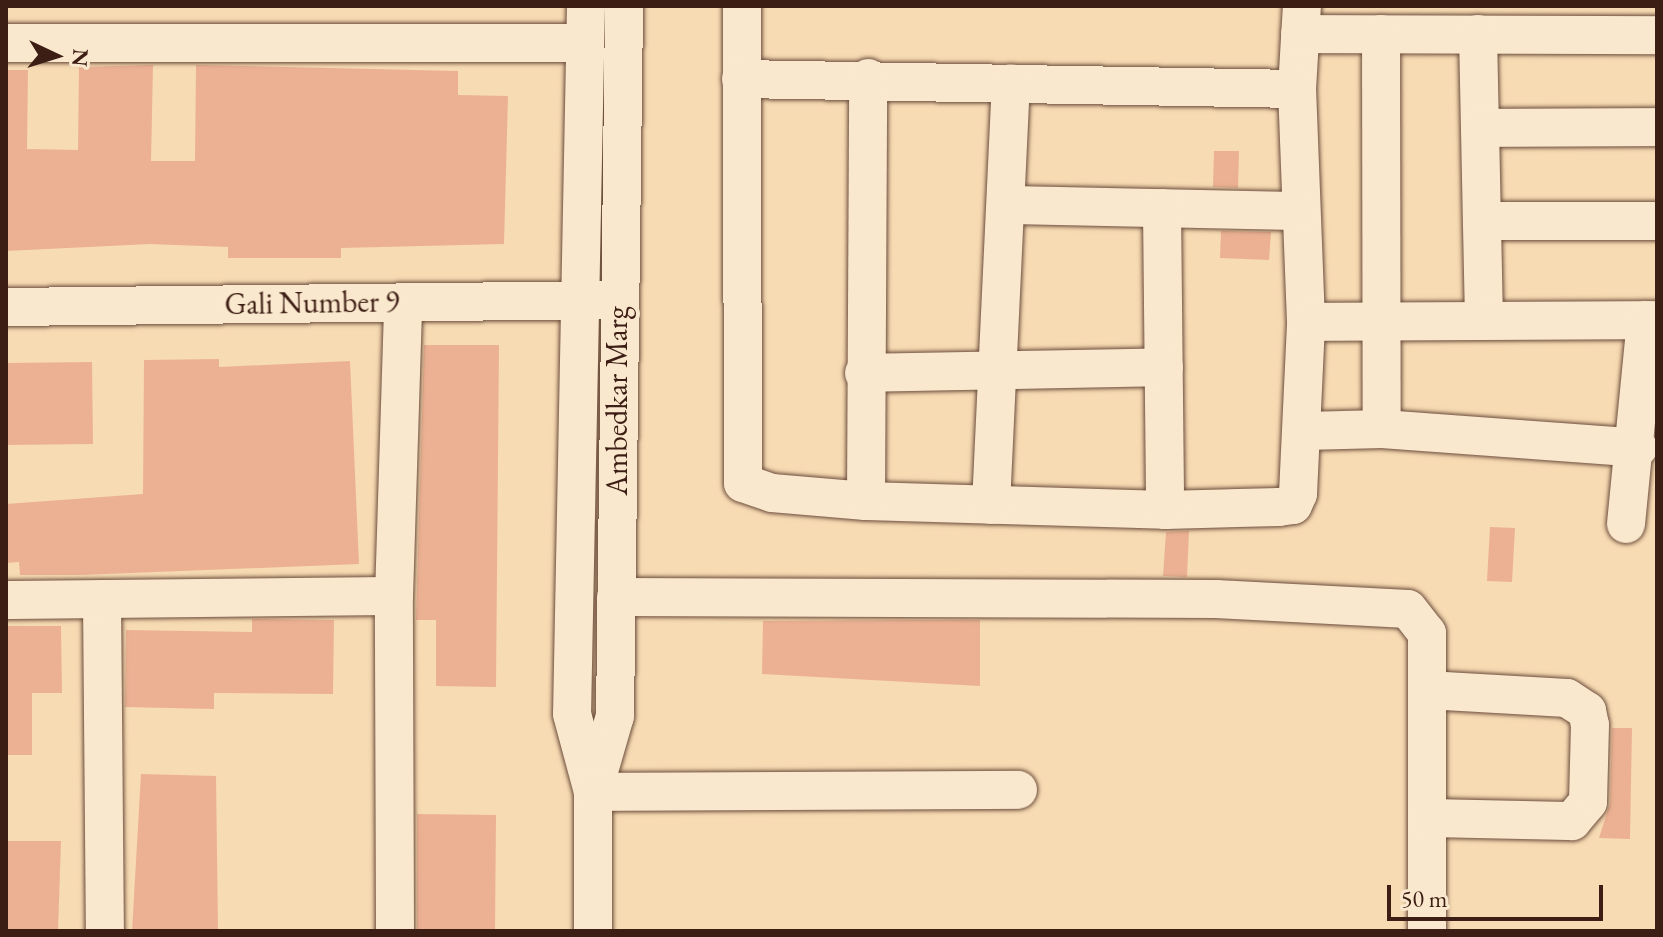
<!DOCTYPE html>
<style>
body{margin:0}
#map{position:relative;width:1663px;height:937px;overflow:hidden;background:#f7dbb3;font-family:"EB Garamond",serif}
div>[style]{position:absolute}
.building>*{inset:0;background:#ecb193}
.roads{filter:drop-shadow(0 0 2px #6c4d3c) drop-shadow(0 0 2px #6c4d3c)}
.minor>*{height:38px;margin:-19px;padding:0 19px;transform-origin:19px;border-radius:19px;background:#fae8ce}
span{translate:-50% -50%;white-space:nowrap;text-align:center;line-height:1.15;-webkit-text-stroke:8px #fae8ce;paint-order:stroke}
.street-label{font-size:30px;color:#3d1e14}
.frame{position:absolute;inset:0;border:8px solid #3d1e14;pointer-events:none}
.north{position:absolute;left:16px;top:16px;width:80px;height:80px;-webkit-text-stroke:6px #fae8ce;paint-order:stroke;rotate:94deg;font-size:22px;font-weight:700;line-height:32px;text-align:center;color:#3d1e14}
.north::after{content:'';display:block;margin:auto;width:28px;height:36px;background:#3d1e14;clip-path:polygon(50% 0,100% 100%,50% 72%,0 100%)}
.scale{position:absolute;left:1387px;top:885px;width:216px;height:36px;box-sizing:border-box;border:4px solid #3d1e14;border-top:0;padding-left:10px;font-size:24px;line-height:28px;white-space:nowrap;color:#3d1e14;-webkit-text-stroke:6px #fae8ce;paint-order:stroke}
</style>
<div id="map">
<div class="building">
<div style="clip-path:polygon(153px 65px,151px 161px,195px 161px,196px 65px,458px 71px,458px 95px,508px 96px,504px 244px,341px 248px,341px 258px,228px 258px,228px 247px,150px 244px,6px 251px,6px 70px,28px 70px,27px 149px,78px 150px,79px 67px)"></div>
<div style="clip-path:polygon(1214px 151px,1239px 151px,1238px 188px,1213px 187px)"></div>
<div style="clip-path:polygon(1221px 231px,1271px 232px,1269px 260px,1220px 258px)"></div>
<div style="clip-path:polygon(424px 345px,499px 345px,496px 687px,436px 686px,436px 620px,416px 620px)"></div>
<div style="clip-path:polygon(219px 359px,219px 367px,350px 361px,359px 564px,80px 575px,20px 575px,19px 562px,6px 563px,6px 504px,143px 494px,144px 360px)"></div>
<div style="clip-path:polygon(92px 362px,93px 444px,6px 445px,6px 363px)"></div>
<div style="clip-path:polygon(1490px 527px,1515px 528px,1512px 582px,1487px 581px)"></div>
<div style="clip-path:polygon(1189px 531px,1187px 577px,1163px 576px,1166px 532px)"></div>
<div style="clip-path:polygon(252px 619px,334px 620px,333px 694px,214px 693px,214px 709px,125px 707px,126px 630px,252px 632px)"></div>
<div style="clip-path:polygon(898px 620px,980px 620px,980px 686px,762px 674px,763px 621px)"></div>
<div style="clip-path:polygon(6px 626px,61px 626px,62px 693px,32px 693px,32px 755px,6px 755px)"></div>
<div style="clip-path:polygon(1612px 728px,1632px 728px,1630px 839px,1599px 838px,1610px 803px)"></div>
<div style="clip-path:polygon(141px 774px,216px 776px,218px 931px,132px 931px)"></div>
<div style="clip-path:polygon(417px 814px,496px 815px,495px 931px,417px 931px)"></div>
<div style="clip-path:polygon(6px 841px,61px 841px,58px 931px,6px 931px)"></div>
</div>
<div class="roads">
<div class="minor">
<div style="left:586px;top:6px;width:708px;rotate:91.13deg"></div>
<div style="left:572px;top:714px;width:81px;rotate:74.9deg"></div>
<div style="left:593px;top:792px;width:139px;rotate:90deg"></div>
<div style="left:742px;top:6px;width:477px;rotate:89.9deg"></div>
<div style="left:743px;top:483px;width:31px;rotate:19deg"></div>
<div style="left:772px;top:493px;width:94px;rotate:4.9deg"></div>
<div style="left:866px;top:501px;width:299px;rotate:1.7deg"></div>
<div style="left:1165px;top:510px;width:114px;rotate:-1.5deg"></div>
<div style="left:1279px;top:507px;width:14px;rotate:-8deg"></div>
<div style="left:1293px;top:505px;width:12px;rotate:-66deg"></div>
<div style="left:1298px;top:494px;width:172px;rotate:-87.3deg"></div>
<div style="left:1306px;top:322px;width:233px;rotate:-92.2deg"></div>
<div style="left:1297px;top:89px;width:83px;rotate:-86.6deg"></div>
<div style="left:1300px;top:34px;width:357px;rotate:0.2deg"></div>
<div style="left:1381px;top:34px;width:395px;rotate:89.9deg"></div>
<div style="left:1478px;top:34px;width:284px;rotate:88.8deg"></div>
<div style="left:6px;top:43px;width:578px"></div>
<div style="left:741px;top:79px;width:556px;rotate:1.03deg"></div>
<div style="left:1480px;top:128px;width:177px;rotate:-0.3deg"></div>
<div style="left:1007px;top:205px;width:292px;rotate:1.2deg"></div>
<div style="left:1162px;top:208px;width:302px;rotate:89.4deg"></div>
<div style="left:1483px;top:221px;width:174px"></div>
<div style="left:6px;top:307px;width:605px;rotate:-0.66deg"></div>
<div style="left:1306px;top:322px;width:351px;rotate:-0.3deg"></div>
<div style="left:864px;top:373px;width:300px;rotate:-1.1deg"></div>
<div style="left:1305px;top:431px;width:77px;rotate:-1.5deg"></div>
<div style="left:1382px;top:429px;width:257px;rotate:4.2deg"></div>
<div style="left:866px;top:501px;width:423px;rotate:-89.7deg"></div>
<div style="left:991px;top:505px;width:422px;rotate:-87.3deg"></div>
<div style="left:1626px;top:524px;width:205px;rotate:-84.4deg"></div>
<div style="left:616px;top:597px;width:600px;rotate:0.19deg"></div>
<div style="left:1216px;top:599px;width:192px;rotate:3deg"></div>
<div style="left:1408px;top:609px;width:31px;rotate:52deg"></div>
<div style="left:1427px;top:633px;width:298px;rotate:90deg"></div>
<div style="left:102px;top:599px;width:332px;rotate:89.5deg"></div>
<div style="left:6px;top:600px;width:388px;rotate:-0.6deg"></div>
<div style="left:1427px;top:690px;width:140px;rotate:3.3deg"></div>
<div style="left:1567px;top:698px;width:24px;rotate:33deg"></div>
<div style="left:1587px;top:711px;width:14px;rotate:78deg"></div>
<div style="left:1590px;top:725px;width:77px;rotate:91.5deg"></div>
<div style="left:1588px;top:802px;width:25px;rotate:130deg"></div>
<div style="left:1572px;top:821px;width:145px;rotate:-178.8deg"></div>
<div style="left:593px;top:792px;width:79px;rotate:-73.9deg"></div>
<div style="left:615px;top:716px;width:710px;rotate:-89.27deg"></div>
<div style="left:593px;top:792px;width:425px;rotate:-0.3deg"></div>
<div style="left:395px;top:931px;width:335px;rotate:-90.2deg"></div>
<div style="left:394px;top:596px;width:293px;rotate:-88.2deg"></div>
</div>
</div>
<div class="street-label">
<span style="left:312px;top:303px;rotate:-1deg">Gali Number 9</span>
<span style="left:617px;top:401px;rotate:-90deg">Ambedkar Marg</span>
</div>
<div class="frame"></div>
<div class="north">N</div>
<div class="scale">50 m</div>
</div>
